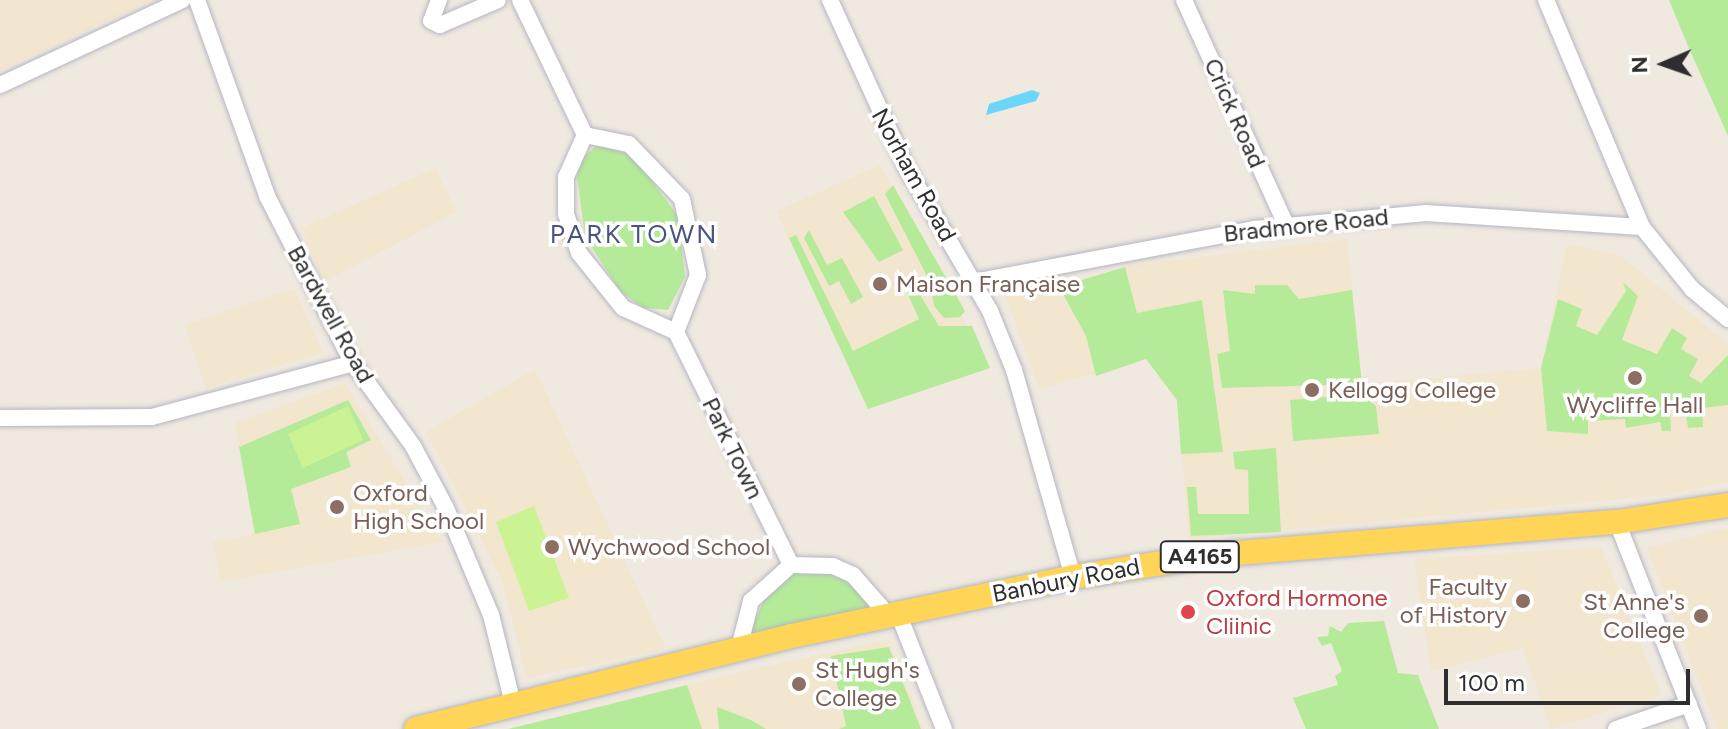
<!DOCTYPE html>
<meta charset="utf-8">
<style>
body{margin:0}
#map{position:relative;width:1728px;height:729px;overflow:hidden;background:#f0e9e0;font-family:Figtree,sans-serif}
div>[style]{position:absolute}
.education>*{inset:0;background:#f2e6ce}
.green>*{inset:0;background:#b5eb98}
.pitch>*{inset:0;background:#cbf393}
.water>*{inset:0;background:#6bd5fa}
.roads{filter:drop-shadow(0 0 2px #b4b6c2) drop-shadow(0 0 2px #b4b6c2)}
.minor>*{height:16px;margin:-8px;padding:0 8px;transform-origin:8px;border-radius:8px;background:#fff}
.primary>*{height:24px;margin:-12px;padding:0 12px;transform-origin:12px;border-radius:12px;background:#fed557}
.dots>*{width:22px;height:22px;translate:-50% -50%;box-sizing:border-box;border:4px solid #fff;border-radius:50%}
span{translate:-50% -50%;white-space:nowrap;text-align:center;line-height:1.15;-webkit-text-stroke:7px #fff;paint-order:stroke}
.shield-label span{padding:2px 6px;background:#fff;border:2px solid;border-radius:6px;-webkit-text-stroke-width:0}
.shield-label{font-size:22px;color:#2e2e2e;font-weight:700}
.street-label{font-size:24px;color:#2e2e2e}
.education-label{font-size:24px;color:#785e54}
.left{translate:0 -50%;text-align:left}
.right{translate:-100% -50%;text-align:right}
.health-label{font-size:24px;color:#be3a42}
.neighbourhood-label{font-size:26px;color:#495484;letter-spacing:2px}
.north{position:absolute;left:1624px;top:24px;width:80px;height:80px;-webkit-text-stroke:6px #fff;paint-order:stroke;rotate:268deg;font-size:22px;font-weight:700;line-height:32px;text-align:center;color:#2e2e2e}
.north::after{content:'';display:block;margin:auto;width:28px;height:36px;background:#2e2e2e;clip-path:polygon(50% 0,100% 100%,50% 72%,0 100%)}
.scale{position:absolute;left:1444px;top:669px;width:246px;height:36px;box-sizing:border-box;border:4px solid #2e2e2e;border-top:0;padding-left:10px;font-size:24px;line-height:28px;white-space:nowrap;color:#2e2e2e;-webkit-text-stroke:6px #fff;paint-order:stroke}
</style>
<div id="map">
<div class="education">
<div style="clip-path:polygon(0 0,152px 0,0 70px)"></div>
<div style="clip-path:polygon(880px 165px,990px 368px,868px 409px,776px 211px)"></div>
<div style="clip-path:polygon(435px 168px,457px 212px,324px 282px,302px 228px)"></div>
<div style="clip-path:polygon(1347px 239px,1362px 384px,1541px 368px,1567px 244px,1621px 256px,1728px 344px,1728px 482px,1667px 495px,1189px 539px,1177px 400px,1146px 359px,1039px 389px,1006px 297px,1134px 265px)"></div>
<div style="clip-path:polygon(294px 288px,323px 353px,206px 388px,185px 325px)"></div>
<div style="clip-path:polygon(535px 369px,666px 649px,527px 678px,502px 581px,426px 432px)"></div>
<div style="clip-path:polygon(345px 383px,442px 542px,221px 582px,213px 542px,255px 534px,235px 423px)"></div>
<div style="clip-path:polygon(1728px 528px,1728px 729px,1717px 729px,1647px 548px)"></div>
<div style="clip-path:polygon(1601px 547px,1661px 694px,1551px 729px,1523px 648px,1431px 671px,1414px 559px)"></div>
<div style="clip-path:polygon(889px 640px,924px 729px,508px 729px,726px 675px)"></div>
</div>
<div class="green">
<div style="clip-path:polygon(1669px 0,1728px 0,1728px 136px,1688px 46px)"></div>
<div style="clip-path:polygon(599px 144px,633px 156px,678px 216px,685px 277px,668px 310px,644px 308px,621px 292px,585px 237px,577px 176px,584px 156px)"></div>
<div style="clip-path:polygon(893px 185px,965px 311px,960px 317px,944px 318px,934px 306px,931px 284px,885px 194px)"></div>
<div style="clip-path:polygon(874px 196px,903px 250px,879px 262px,843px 212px)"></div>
<div style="clip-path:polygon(809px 230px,827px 265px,842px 258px,863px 297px,851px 304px,839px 281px,829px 286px,804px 238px)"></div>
<div style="clip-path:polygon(796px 235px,853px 351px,919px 319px,904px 286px,912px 282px,939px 326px,972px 326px,990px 368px,868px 409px,789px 238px)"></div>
<div style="clip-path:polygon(1125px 267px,1137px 313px,1202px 300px,1223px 452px,1181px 454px,1177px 400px,1146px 359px,1096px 376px,1086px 336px,1059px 287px)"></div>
<div style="clip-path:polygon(1623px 282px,1638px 296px,1622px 340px,1657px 354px,1672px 328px,1687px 338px,1681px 349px,1698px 359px,1689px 376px,1701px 383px,1728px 355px,1728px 405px,1702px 408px,1703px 427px,1688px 428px,1685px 408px,1670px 409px,1671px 431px,1662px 431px,1660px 422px,1626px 428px,1625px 419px,1588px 421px,1588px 434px,1547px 431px,1541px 368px,1558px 299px,1582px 309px,1576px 326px,1597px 335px,1626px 291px)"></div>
<div style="clip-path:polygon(1255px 285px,1287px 285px,1299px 299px,1352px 290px,1362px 384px,1222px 388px,1217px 354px,1230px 351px,1223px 290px,1255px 294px)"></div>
<div style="clip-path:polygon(1360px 394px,1376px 406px,1379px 434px,1293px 441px,1290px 400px)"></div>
<div style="clip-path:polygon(348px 400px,371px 440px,346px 452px,351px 467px,291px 489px,300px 524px,255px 534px,239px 447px)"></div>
<div style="clip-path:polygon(1276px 448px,1281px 532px,1191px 536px,1187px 487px,1196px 487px,1198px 514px,1249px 514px,1248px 470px,1235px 469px,1233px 452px)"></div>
<div style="clip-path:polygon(832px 570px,878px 608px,749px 633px,771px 585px,792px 572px)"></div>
<div style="clip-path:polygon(1384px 621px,1398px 673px,1418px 675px,1439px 729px,1306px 729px,1293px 698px,1338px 685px,1335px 676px,1342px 671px,1331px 643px,1322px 646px,1317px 637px,1328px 636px,1330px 626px,1341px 632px,1348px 623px)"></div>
<div style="clip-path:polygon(889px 647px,921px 729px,839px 729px,846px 726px,831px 656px)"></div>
<div style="clip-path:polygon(687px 685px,702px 729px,508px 729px,607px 705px)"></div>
<div style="clip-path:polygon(717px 707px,751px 720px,766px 729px,719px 729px)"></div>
</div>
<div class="pitch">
<div style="clip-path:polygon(348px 406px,363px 440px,303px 468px,288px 434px)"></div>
<div style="clip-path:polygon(534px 506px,569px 598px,529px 611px,496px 522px)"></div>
</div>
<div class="water">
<div style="clip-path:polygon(1032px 90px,1040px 93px,1036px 101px,986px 115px,989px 104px)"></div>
</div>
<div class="roads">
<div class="minor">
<div style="left:197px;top:0;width:208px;rotate:70.3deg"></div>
<div style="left:267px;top:196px;width:188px;rotate:62.8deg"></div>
<div style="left:353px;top:363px;width:102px;rotate:54.1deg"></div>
<div style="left:413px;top:446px;width:70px;rotate:62deg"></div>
<div style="left:446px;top:508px;width:116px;rotate:67.2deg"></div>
<div style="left:491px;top:615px;width:96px;rotate:76.1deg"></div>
<div style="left:439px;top:0;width:22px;rotate:111deg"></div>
<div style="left:431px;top:21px;width:10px;rotate:24deg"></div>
<div style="left:440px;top:25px;width:63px;rotate:-23.3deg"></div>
<div style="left:520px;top:0;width:150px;rotate:64.3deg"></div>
<div style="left:830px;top:0;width:183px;rotate:65.5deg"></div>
<div style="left:906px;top:167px;width:167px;rotate:59.7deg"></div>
<div style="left:990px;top:311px;width:64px;rotate:67.9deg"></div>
<div style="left:1014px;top:370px;width:215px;rotate:74.1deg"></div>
<div style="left:1184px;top:0;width:247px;rotate:65.6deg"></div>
<div style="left:1546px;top:0;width:246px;rotate:67.1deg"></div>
<div style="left:1642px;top:227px;width:80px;rotate:51.1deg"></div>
<div style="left:1692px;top:289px;width:47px;rotate:39.8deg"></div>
<div style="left:0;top:85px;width:201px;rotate:-25deg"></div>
<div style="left:585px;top:135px;width:45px;rotate:11.6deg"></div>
<div style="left:629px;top:144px;width:76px;rotate:46.1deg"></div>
<div style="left:682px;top:199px;width:78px;rotate:78.1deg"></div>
<div style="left:698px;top:275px;width:61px;rotate:111.1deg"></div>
<div style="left:676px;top:332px;width:58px;rotate:-155.6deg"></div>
<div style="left:623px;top:308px;width:70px;rotate:-128.7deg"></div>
<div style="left:579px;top:253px;width:41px;rotate:-108.4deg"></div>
<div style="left:566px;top:214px;width:37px;rotate:-90deg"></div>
<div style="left:566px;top:177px;width:46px;rotate:-65.7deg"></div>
<div style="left:974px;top:282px;width:285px;rotate:-10.7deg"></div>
<div style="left:1254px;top:229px;width:173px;rotate:-5.3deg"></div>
<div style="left:1426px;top:213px;width:216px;rotate:3.7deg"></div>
<div style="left:676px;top:332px;width:260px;rotate:63.7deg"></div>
<div style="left:0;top:418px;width:152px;rotate:-0.4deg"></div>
<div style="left:152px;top:417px;width:208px;rotate:-15deg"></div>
<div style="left:1617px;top:522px;width:222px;rotate:68.6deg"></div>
<div style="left:898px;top:613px;width:125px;rotate:68.4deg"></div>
<div style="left:739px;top:648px;width:49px;rotate:-75.7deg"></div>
<div style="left:751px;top:601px;width:54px;rotate:-42deg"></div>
<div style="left:791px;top:565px;width:42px;rotate:1.4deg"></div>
<div style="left:833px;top:566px;width:22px;rotate:24deg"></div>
<div style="left:853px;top:575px;width:53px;rotate:48.8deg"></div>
<div style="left:1616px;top:729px;width:77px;rotate:-18.9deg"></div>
</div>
<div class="primary">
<div style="left:416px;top:729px;width:386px;rotate:-13.9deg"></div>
<div style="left:791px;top:636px;width:288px;rotate:-11.8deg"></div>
<div style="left:1073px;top:577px;width:142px;rotate:-8.9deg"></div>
<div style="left:1213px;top:555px;width:405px;rotate:-4.7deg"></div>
<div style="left:1617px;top:522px;width:112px;rotate:-8.7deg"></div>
</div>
</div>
<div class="dots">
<div style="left:880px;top:284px;background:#8d6e63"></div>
<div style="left:1635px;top:378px;background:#8d6e63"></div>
<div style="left:1312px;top:390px;background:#8d6e63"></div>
<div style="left:337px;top:507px;background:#8d6e63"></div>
<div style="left:552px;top:547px;background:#8d6e63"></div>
<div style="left:1523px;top:601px;background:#8d6e63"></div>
<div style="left:1188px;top:612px;background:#e0444e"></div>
<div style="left:1701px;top:616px;background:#8d6e63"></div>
<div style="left:799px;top:684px;background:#8d6e63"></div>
</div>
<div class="shield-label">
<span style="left:1200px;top:557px">A4165</span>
</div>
<div class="street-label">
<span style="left:1235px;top:113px;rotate:66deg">Crick Road</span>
<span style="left:914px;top:175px;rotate:61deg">Norham Road</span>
<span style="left:1306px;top:225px;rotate:-6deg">Bradmore Road</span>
<span style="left:331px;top:314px;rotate:61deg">Bardwell Road</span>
<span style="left:733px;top:448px;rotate:64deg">Park Town</span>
<span style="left:1066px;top:580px;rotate:-11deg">Banbury Road</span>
</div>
<div class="education-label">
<span class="left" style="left:896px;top:284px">Maison Française</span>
<span class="left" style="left:1328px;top:390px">Kellogg College</span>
<span style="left:1635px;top:405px">Wycliffe Hall</span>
<span class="left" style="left:353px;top:507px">Oxford<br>High School</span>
<span class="left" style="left:568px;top:547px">Wychwood School</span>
<span class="right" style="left:1507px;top:601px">Faculty<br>of History</span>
<span class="right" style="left:1685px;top:616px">St Anne's<br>College</span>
<span class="left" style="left:815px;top:684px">St Hugh's<br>College</span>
</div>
<div class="health-label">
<span class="left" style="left:1206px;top:612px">Oxford Hormone<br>Cliinic</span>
</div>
<div class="neighbourhood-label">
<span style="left:634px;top:235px">PARK TOWN</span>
</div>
<div class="north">N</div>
<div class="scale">100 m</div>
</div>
